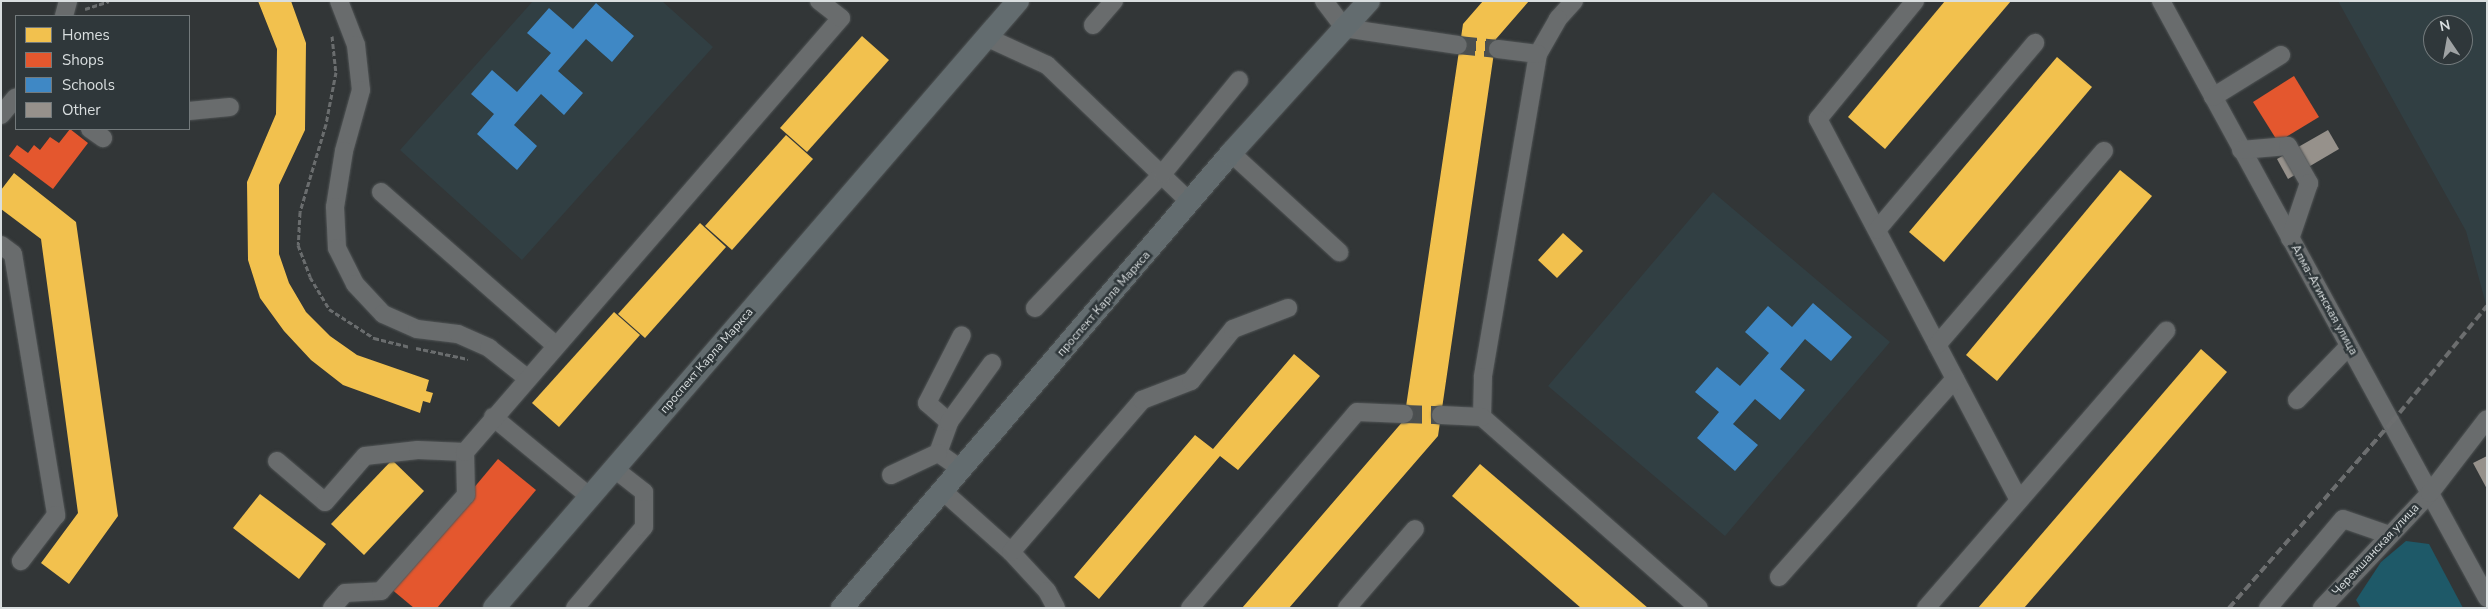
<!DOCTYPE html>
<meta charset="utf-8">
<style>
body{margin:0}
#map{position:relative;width:2488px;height:609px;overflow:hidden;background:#323637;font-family:"Nunito Sans",sans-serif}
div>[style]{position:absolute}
.built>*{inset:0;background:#313f43}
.green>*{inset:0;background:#1e5968}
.homes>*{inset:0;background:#f2c14e}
.shops>*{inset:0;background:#e4572e}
.schools>*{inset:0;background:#3f88c5}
.building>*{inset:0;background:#96918b}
.minor-tunnel>*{height:18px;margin-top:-9px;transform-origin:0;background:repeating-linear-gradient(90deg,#4b4f50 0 18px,transparent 0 27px)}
.path>*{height:3px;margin-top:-1.5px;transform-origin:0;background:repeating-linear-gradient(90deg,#6a6d6e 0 5px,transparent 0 7.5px)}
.roads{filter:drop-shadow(0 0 1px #505455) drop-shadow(0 0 1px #505455)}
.minor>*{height:18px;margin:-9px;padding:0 9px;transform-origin:9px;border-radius:9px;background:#696c6d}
.major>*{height:22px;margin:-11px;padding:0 11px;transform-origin:11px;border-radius:11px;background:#636c6f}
.rail>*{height:4px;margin-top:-2px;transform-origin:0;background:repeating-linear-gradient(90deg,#6c6e6f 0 8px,transparent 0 12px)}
span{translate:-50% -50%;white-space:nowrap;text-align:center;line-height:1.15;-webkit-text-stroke:5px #2f373a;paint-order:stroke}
.street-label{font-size:12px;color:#d9dedf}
.frame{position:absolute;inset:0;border:2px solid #d9dedf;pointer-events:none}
.legend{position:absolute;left:15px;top:15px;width:175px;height:115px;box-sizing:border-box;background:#2f373a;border:1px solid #737a7c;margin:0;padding:6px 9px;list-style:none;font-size:15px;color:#d9dedf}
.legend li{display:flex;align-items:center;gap:10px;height:25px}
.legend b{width:25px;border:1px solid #737a7c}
.north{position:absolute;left:2423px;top:15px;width:50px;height:50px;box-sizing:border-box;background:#2f373a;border:1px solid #737a7c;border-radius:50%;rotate:348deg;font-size:14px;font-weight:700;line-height:20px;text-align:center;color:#d9dedf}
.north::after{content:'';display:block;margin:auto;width:18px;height:22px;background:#9fa3a4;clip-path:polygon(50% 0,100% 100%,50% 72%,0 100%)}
</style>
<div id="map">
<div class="built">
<div style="clip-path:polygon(533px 1px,662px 1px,713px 47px,522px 260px,400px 150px)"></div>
<div style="clip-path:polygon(evenodd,2338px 1px,2487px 1px,2487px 308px,2466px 231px,2338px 1px,2433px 25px,2463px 25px,2463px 55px,2433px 55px,2433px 25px)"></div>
<div style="clip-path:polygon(1713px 192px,1890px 342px,1725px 536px,1548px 386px)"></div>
</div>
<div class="green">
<div style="clip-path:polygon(2406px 541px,2429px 544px,2463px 608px,2361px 608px,2356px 600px,2381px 562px)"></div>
</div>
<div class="homes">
<div style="clip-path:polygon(258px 1px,291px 1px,306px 43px,305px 130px,279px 185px,279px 254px,289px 283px,306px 312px,330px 336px,357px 355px,429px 380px,426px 391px,433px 393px,430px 403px,423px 401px,420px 413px,343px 385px,311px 360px,284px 331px,260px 298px,248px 260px,247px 182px,276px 114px,277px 49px)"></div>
<div style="clip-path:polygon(1483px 1px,1529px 1px,1496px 39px,1438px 436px,1289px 608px,1242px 608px,1404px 420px,1463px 24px)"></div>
<div style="clip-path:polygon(1945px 1px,2011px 1px,1885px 149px,1848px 117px)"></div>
<div style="clip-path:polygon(862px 36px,889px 60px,807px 152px,780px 128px)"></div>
<div style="clip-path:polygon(2057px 57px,2092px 87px,1944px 262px,1909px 232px)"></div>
<div style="clip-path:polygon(786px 135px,813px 159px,732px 250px,705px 226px)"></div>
<div style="clip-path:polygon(2120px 170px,2152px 196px,1997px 381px,1966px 355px)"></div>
<div style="clip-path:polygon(14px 173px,76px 222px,118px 516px,69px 584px,41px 563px,78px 513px,41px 239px,1px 209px,1px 190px)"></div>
<div style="clip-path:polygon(700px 223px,726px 247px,645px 338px,618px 314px)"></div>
<div style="clip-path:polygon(1563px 233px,1583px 251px,1557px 278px,1538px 260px)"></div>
<div style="clip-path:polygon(614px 312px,640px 335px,559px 427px,532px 403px)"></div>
<div style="clip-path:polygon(2201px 349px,2227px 372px,2076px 548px,2024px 608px,1978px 608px)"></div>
<div style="clip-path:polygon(1294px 354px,1320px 376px,1238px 470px,1220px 456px,1099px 599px,1074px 577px,1195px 435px,1213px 449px)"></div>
<div style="clip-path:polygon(392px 460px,424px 491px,364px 555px,331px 524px)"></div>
<div style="clip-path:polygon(1480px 464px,1648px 608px,1581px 608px,1452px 496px)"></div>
<div style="clip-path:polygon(260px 494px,326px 544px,299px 579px,233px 528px)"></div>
</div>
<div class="shops">
<div style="clip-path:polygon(2294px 76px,2319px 117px,2278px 142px,2253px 102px)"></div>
<div style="clip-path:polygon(70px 129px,88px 143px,53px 189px,9px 156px,17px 145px,28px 153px,34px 145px,40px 150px,50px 137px,59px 143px)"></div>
<div style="clip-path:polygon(498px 459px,536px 490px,437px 608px,414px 608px,390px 588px)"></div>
</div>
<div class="schools">
<div style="clip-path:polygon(596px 3px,634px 36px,612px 62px,586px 39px,558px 71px,583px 93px,564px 115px,541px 94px,514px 125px,537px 146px,517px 170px,477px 134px,494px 114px,471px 94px,492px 70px,517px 92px,551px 53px,527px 33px,549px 8px,573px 29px)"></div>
<div style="clip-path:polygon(1813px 303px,1852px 337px,1831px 361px,1805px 339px,1780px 369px,1805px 390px,1780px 420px,1755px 399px,1733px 424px,1758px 445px,1735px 471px,1697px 438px,1719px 412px,1695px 392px,1717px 367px,1740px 386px,1769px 353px,1745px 332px,1768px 306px,1792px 327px)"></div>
</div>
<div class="building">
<div style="clip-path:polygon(2328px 130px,2339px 149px,2288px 179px,2277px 159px)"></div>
<div style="clip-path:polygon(2487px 456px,2487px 489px,2473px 463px)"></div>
</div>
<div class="minor-tunnel">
<div style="left:1458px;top:45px;width:40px;rotate:5.7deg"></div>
<div style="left:1404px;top:414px;width:37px;rotate:2deg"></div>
</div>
<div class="path">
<div style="left:85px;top:9px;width:25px;rotate:-18deg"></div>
<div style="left:332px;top:36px;width:36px;rotate:84deg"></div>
<div style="left:336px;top:72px;width:53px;rotate:100.9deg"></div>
<div style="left:326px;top:124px;width:92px;rotate:106.5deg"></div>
<div style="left:300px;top:212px;width:33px;rotate:93deg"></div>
<div style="left:298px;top:245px;width:34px;rotate:69deg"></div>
<div style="left:310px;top:277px;width:37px;rotate:59deg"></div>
<div style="left:329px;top:309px;width:54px;rotate:32.8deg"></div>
<div style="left:374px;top:338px;width:37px;rotate:14deg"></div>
<div style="left:416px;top:348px;width:53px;rotate:11.9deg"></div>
</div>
<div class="roads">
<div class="minor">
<div style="left:339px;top:1px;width:47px;rotate:68.9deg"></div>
<div style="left:356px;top:45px;width:45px;rotate:83.7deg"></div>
<div style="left:361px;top:90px;width:63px;rotate:105.6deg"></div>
<div style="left:344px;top:151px;width:57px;rotate:99.1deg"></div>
<div style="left:335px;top:207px;width:41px;rotate:87.2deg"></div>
<div style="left:337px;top:248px;width:40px;rotate:63.4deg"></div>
<div style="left:355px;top:284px;width:41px;rotate:47deg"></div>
<div style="left:383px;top:314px;width:37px;rotate:24deg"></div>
<div style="left:417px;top:329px;width:41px;rotate:7deg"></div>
<div style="left:458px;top:334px;width:34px;rotate:24deg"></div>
<div style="left:489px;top:348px;width:48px;rotate:38.3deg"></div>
<div style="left:1324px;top:1px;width:34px;rotate:53deg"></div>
<div style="left:1344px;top:28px;width:115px;rotate:8.5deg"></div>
<div style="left:1574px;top:1px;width:24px;rotate:132deg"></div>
<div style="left:1558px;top:19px;width:40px;rotate:119.7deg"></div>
<div style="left:1538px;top:54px;width:328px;rotate:99.7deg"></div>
<div style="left:1483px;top:377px;width:40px;rotate:91.4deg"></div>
<div style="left:1482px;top:417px;width:289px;rotate:41.4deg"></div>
<div style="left:1915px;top:1px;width:153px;rotate:129.4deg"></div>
<div style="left:1818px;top:119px;width:431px;rotate:62.2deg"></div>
<div style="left:2161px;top:1px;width:680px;rotate:61.36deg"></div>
<div style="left:64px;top:16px;width:16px;rotate:-75deg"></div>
<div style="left:1093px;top:25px;width:32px;rotate:-49deg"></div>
<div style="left:986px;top:37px;width:67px;rotate:24.7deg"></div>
<div style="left:1047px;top:65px;width:199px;rotate:43.8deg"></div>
<div style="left:1498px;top:49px;width:40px;rotate:7.1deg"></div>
<div style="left:2213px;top:97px;width:80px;rotate:-31.7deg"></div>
<div style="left:189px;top:111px;width:41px;rotate:-5.6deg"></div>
<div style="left:1px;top:115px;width:23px;rotate:-50deg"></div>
<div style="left:90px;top:129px;width:16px;rotate:35deg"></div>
<div style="left:2241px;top:150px;width:47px;rotate:-4.9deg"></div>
<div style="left:2288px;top:146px;width:43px;rotate:60.4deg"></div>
<div style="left:2309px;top:183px;width:59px;rotate:108.7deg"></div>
<div style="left:1231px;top:153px;width:147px;rotate:42.5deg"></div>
<div style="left:381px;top:192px;width:232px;rotate:41.3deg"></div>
<div style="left:1877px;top:230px;width:245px;rotate:-49.8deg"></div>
<div style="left:1px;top:245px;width:15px;rotate:37deg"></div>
<div style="left:13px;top:254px;width:265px;rotate:80.6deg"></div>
<div style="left:56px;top:515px;width:58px;rotate:127.3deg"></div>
<div style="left:1035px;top:308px;width:186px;rotate:-46.5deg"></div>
<div style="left:1163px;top:173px;width:120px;rotate:-50.7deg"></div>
<div style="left:1937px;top:345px;width:256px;rotate:-49.3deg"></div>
<div style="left:2297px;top:400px;width:75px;rotate:-46.1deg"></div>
<div style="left:1441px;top:415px;width:41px;rotate:2.8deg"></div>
<div style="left:493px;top:417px;width:126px;rotate:39.5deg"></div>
<div style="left:949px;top:422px;width:29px;rotate:-139deg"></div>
<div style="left:927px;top:403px;width:76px;rotate:-62.8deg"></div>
<div style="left:277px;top:461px;width:63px;rotate:40.5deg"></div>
<div style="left:325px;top:502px;width:61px;rotate:-49deg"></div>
<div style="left:365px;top:456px;width:53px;rotate:-6.5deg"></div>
<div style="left:418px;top:450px;width:47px;rotate:2.4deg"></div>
<div style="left:961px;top:469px;width:28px;rotate:-145deg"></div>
<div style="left:938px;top:453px;width:33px;rotate:-70deg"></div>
<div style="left:949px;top:422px;width:73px;rotate:-53.9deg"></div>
<div style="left:891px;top:475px;width:52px;rotate:-25.1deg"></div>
<div style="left:944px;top:492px;width:90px;rotate:41.8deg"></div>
<div style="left:1011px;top:552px;width:53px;rotate:47.3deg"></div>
<div style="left:1047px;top:591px;width:19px;rotate:62deg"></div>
<div style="left:1011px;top:552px;width:201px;rotate:-49.2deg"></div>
<div style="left:1142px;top:400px;width:53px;rotate:-21.2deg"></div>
<div style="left:1191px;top:381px;width:67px;rotate:-51.1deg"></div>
<div style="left:1233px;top:329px;width:59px;rotate:-20.9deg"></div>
<div style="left:1779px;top:577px;width:265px;rotate:-48.4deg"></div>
<div style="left:332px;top:608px;width:20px;rotate:-49deg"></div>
<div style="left:345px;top:593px;width:36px;rotate:-3deg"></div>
<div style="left:381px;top:591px;width:128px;rotate:-48.5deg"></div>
<div style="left:466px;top:495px;width:43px;rotate:-91.3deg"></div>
<div style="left:465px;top:452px;width:574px;rotate:-49.1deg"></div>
<div style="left:841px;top:18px;width:28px;rotate:-142deg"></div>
<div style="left:575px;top:608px;width:106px;rotate:-49.6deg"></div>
<div style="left:644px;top:527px;width:35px;rotate:-90deg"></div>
<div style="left:644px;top:492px;width:37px;rotate:-142deg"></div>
<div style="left:1190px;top:608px;width:257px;rotate:-49.6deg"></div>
<div style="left:1357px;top:412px;width:47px;rotate:2.4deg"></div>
<div style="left:1347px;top:608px;width:104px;rotate:-49.3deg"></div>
<div style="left:1926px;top:608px;width:367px;rotate:-49.1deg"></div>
<div style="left:2268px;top:608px;width:116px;rotate:-49.9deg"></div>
<div style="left:2343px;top:519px;width:49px;rotate:19.2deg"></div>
<div style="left:2322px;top:608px;width:158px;rotate:-46.8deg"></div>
<div style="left:2430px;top:493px;width:93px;rotate:-52.4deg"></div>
</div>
<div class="major">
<div style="left:494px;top:608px;width:802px;rotate:-49.2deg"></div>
<div style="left:842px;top:608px;width:599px;rotate:-49.47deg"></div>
<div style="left:1231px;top:153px;width:205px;rotate:-47.8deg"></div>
</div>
</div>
<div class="rail">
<div style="left:2229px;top:608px;width:247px;rotate:-48.8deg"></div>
<div style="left:2392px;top:422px;width:150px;rotate:-50.7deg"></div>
</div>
<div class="street-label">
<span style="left:2324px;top:300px;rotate:61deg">Алма-Атинская улица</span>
<span style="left:1104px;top:304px;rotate:-49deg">проспект Карла Маркса</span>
<span style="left:707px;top:361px;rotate:-49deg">проспект Карла Маркса</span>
<span style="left:2376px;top:550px;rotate:-47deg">Черемшанская улица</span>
</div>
<div class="frame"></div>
<ul class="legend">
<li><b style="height:14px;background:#f2c14e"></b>Homes</li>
<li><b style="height:14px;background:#e4572e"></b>Shops</li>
<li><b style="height:14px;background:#3f88c5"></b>Schools</li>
<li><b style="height:14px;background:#96918b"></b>Other</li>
</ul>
<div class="north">N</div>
</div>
